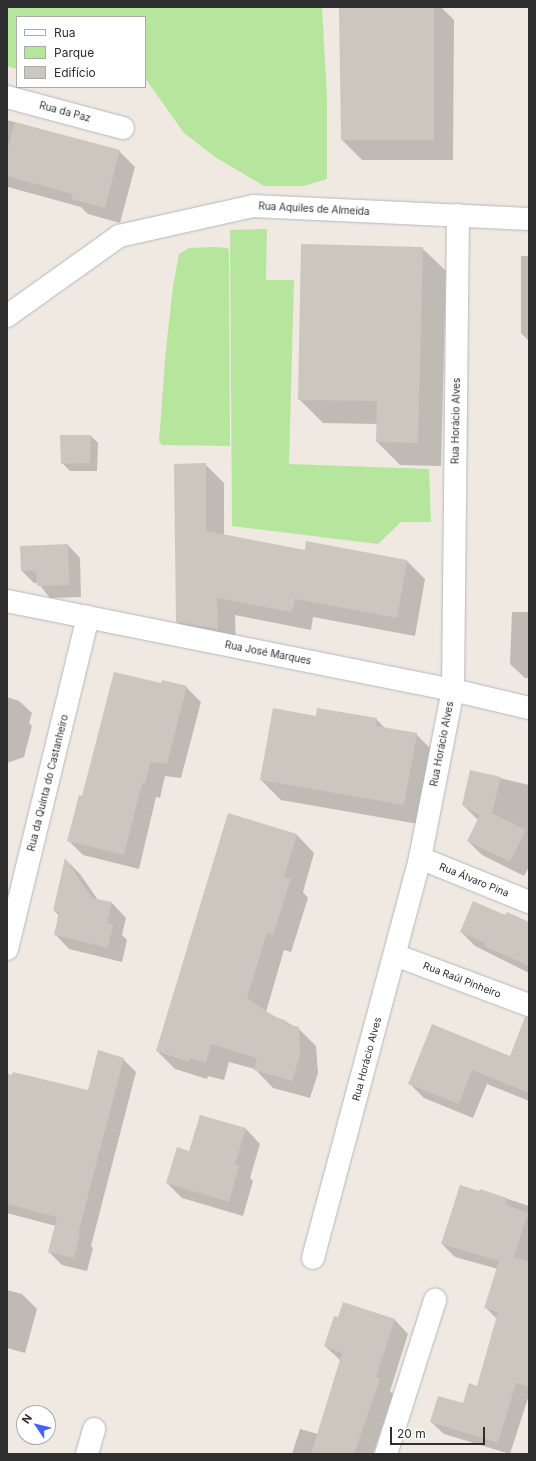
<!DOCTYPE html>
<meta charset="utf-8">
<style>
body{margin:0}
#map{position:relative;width:536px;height:1461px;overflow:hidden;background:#efe9e1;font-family:Inter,sans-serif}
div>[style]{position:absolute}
.green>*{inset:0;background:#b6e59e}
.shadow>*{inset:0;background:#0003}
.building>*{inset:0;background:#cbc7bf}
.roads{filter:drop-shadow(0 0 1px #b4b7c1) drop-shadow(0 0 1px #b4b7c1)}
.minor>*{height:22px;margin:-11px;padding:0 11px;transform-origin:11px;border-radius:11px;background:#fff}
span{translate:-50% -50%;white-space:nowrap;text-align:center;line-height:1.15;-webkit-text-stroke:3px #fff;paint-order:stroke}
.street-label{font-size:10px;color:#2e2e2e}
.frame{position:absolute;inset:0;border:8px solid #2e2e2e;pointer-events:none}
.legend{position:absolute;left:16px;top:16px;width:130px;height:72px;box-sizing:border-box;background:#fff;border:1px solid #ababab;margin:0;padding:5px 7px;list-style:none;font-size:12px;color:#2e2e2e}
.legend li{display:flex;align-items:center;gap:8px;height:20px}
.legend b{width:20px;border:1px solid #ababab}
.north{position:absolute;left:16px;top:1405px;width:40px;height:40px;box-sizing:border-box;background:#fff;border:1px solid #ababab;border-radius:50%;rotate:305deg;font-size:11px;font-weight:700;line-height:16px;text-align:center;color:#2e2e2e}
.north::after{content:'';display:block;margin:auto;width:14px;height:18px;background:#4264fb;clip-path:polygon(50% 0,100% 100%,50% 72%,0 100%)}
.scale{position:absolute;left:390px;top:1427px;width:95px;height:18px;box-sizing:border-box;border:2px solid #2e2e2e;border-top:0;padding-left:5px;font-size:12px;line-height:14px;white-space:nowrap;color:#2e2e2e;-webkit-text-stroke:3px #fff;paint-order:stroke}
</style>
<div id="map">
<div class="green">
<div style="clip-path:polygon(7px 7px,322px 7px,327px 98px,327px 179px,304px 186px,264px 186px,215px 157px,184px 133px,145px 78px,145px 17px,17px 17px,17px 69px,7px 66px)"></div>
<div style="clip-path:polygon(267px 229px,266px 280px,294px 280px,289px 464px,429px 469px,431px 522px,401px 522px,378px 544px,232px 526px,230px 230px)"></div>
<div style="clip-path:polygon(215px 247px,228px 248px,229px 254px,230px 446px,162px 445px,159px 441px,166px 349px,173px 286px,179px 254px,189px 248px)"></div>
</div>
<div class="shadow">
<div style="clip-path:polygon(340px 7px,441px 7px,454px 20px,453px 160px,362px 160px,342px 140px)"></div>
<div style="clip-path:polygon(7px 120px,119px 151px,135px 167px,120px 223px,88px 214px,81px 207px,8px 187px,7px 191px)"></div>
<div style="clip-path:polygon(422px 248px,446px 271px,441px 466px,400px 465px,377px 442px,377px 424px,323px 423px,299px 399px)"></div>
<div style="clip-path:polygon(521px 256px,529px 256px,529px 341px,521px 333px)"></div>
<div style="clip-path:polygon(91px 436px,98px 443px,97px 471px,70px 471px,62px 463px)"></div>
<div style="clip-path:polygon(205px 464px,224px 483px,224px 536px,305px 551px,307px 542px,407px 561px,425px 579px,415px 636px,313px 617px,311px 630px,235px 615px,236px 647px,195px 640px,177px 622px)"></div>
<div style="clip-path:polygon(68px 545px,80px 558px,81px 597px,50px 598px,38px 583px,34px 583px,22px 571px)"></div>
<div style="clip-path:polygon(512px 612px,529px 612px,529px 678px,525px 678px,510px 664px)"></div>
<div style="clip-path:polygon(162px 684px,186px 687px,201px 702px,181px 778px,165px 776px,160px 798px,156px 797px,139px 869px,83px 855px,68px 840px,82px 797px)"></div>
<div style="clip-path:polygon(7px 697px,19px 701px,32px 713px,29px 723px,32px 726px,24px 757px,7px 763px)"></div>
<div style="clip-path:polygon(317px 717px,376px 719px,385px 728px,416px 734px,436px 754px,424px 825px,281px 800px,261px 780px)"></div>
<div style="clip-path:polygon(471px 771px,529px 785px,529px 867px,524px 876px,482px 855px,468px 841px,478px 820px,463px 805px)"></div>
<div style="clip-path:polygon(297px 835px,314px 853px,303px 892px,308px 898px,291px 952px,284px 950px,266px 1012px,298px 1028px,316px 1046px,318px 1073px,310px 1098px,273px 1088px,255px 1069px,229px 1062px,224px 1080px,208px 1076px,207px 1079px,175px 1069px,157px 1051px)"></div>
<div style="clip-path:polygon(66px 860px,80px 874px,98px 900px,112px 903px,126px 918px,122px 935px,127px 940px,122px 962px,69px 949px,55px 934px,59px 916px,54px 910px)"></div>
<div style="clip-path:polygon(506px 917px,529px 923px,529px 973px,475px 946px,461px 932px)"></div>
<div style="clip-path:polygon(529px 1049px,529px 1101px,487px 1084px,473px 1118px,424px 1098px,409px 1083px,510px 1057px)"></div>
<div style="clip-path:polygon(123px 1059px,136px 1072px,91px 1246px,93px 1248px,87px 1271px,62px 1265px,49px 1252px,56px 1226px,7px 1213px,7px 1102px,89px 1091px)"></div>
<div style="clip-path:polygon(246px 1129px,260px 1144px,250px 1178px,253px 1181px,243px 1216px,182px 1198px,167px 1183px,190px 1152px)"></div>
<div style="clip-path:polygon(481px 1190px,529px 1206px,529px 1395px,510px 1454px,444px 1434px,431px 1422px,463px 1404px,477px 1387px,497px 1319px,486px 1308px,498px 1269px,455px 1257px,442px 1244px)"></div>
<div style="clip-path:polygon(7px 1290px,22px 1294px,37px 1309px,25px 1353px,7px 1348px)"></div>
<div style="clip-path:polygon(394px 1319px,408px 1334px,390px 1391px,393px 1394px,373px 1454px,292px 1454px,300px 1429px,318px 1434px,341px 1361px,325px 1346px)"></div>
</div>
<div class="building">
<div style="clip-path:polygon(339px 7px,434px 7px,434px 140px,341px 140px)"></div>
<div style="clip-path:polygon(15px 122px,120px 150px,105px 208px,71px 199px,72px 194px,7px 176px,7px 151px)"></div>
<div style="clip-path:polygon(301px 244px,423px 247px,418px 443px,376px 442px,377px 401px,298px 400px)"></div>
<div style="clip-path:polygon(60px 435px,91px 435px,90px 463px,61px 464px)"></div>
<div style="clip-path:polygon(206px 463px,206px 531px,305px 550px,306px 541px,407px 560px,397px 618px,295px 599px,292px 612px,217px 598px,218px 629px,176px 622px,174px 464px)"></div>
<div style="clip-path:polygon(68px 544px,69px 585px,37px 586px,36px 571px,21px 571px,20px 546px)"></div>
<div style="clip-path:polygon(114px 672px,161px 683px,162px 680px,187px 686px,167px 764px,150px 762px,145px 784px,142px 783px,124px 855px,67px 841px,79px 795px,82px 796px)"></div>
<div style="clip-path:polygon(273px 708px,316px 716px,317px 708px,377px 718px,376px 726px,417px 733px,404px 805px,260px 780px)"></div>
<div style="clip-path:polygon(470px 770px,501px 777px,492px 813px,526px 830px,510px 862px,467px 841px,480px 815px,462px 805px)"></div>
<div style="clip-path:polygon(228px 813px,297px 834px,284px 877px,291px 879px,273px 935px,267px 933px,247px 998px,275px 1017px,287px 1021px,286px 1024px,299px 1027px,300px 1055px,292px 1081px,254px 1070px,257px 1058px,211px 1044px,206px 1063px,190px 1058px,189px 1062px,156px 1051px)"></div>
<div style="clip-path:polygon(65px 858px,92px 898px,112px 902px,107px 923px,113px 925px,108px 948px,54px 935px,59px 912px,53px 911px)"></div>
<div style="clip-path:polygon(473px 901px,505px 915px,507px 912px,529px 922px,529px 966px,484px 946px,485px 943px,460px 932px)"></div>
<div style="clip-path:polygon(525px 1017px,529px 1017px,529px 1093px,472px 1070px,459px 1104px,408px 1084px,432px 1024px,510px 1056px)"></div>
<div style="clip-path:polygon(98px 1050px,124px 1058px,78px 1234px,80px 1234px,74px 1258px,48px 1252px,57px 1217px,7px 1204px,7px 1073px,12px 1075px,13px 1072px,88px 1090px)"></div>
<div style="clip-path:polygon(200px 1115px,246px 1128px,235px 1164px,239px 1166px,229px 1202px,166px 1183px,177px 1147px,189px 1151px)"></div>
<div style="clip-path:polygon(460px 1185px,479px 1191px,480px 1189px,507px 1198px,505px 1204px,528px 1213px,514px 1257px,529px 1261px,529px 1387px,516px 1383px,498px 1443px,430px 1422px,438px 1396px,463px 1403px,469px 1383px,477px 1386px,498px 1312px,484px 1308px,499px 1261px,441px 1244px)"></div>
<div style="clip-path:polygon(343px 1302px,395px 1319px,376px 1377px,380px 1379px,354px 1454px,311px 1454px,342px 1353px,324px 1346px,334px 1316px,338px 1317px)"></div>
</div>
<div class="roads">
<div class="minor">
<div style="left:7px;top:97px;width:120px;rotate:15deg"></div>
<div style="left:7px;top:316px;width:138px;rotate:-35.5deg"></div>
<div style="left:119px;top:236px;width:137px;rotate:-12.6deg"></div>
<div style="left:253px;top:206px;width:276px;rotate:2.7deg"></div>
<div style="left:7px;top:601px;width:455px;rotate:11.3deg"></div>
<div style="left:453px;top:690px;width:78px;rotate:13.3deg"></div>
<div style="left:420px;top:858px;width:118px;rotate:22deg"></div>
<div style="left:7px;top:949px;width:342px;rotate:-76.3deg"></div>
<div style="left:395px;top:955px;width:143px;rotate:20.5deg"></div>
<div style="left:313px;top:1258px;width:414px;rotate:-75deg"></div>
<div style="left:420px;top:858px;width:171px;rotate:-78.9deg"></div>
<div style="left:453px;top:690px;width:475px;rotate:-89.4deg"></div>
<div style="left:87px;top:1454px;width:26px;rotate:-74deg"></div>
<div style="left:386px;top:1454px;width:162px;rotate:-72.3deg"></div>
</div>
</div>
<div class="street-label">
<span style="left:65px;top:112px;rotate:15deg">Rua da Paz</span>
<span style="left:314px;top:209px;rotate:3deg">Rua Aquiles de Almeida</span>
<span style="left:456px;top:421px;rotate:-89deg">Rua Horácio Alves</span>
<span style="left:268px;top:653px;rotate:11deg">Rua José Marques</span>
<span style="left:442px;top:744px;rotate:-79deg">Rua Horácio Alves</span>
<span style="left:48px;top:783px;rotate:-76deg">Rua da Quinta do Castanheiro</span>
<span style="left:474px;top:880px;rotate:22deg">Rua Álvaro Pina</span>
<span style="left:462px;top:980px;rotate:21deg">Rua Raúl Pinheiro</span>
<span style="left:367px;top:1059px;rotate:-75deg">Rua Horácio Alves</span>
</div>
<div class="frame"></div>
<ul class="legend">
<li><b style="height:5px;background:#fff"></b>Rua</li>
<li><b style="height:11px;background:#b6e59e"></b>Parque</li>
<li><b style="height:11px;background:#cbc7bf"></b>Edifício</li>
</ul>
<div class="north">N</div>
<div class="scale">20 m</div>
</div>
